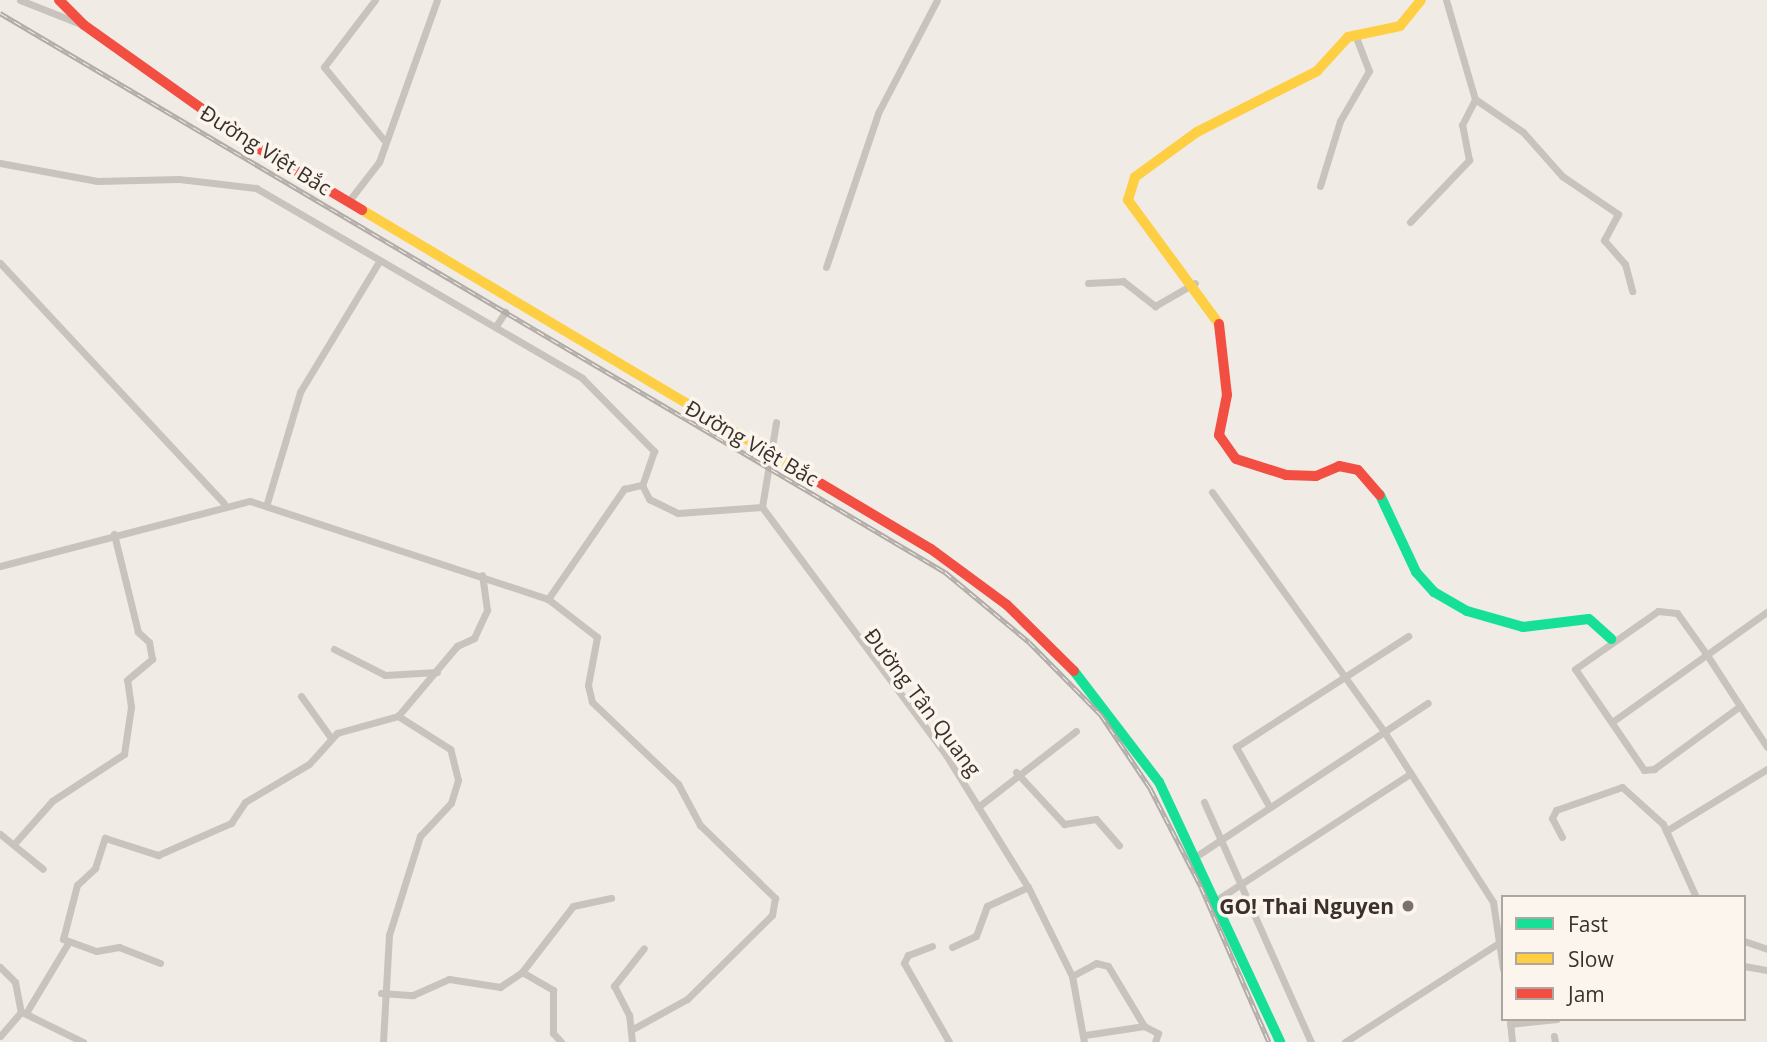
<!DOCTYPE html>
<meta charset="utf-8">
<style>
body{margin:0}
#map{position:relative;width:1767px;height:1042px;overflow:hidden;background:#f0ebe5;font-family:"Open Sans",sans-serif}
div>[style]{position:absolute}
.street>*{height:7px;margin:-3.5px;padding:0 3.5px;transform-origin:3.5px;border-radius:3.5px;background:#c9c3be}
.fast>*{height:10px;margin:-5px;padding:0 5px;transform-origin:5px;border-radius:5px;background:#16e098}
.slow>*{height:10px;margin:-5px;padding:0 5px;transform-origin:5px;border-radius:5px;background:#ffcf43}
.jam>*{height:10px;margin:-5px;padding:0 5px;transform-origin:5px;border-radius:5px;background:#f24e42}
.rail>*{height:5px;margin-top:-2.5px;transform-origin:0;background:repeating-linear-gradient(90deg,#fbf5ee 0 8px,#b1aca8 0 16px);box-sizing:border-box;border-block:2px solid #b1aca8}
.dots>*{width:19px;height:19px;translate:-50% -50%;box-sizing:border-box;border:4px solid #fbf5ee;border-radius:50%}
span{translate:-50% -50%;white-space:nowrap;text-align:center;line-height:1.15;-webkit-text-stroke:7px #fbf5ee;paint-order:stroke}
.street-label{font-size:21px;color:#3b302b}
.poi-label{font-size:21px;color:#3b302b;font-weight:700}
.right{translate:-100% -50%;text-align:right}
.legend{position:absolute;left:1501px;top:895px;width:245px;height:126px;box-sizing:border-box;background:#fbf5ee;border:2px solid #aea6a0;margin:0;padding:9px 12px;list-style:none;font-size:21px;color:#3b302b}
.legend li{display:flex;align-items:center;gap:14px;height:35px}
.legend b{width:35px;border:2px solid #aea6a0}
</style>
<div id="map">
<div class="street">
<div style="left:20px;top:0;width:66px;rotate:21.5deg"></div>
<div style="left:375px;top:0;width:84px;rotate:127.3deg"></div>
<div style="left:324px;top:67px;width:94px;rotate:50.6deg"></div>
<div style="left:1446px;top:0;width:103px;rotate:73.7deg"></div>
<div style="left:1475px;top:99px;width:58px;rotate:34.5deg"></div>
<div style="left:1523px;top:132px;width:59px;rotate:48.4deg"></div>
<div style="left:1562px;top:176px;width:68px;rotate:34.2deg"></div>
<div style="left:1618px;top:214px;width:30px;rotate:118deg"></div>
<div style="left:1604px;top:240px;width:32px;rotate:49deg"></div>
<div style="left:1625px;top:264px;width:28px;rotate:75deg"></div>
<div style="left:0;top:163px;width:99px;rotate:10.5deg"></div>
<div style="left:97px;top:181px;width:82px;rotate:-1.4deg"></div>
<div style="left:179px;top:179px;width:78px;rotate:6.7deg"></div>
<div style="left:256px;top:188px;width:377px;rotate:30.2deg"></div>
<div style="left:582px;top:378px;width:103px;rotate:45.4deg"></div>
<div style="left:654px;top:451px;width:36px;rotate:109deg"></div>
<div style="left:1320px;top:186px;width:68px;rotate:-72.9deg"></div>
<div style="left:1340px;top:121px;width:58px;rotate:-59.9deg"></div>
<div style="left:1369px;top:71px;width:40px;rotate:-111deg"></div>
<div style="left:348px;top:202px;width:51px;rotate:-52.2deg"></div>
<div style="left:379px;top:162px;width:172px;rotate:-70.3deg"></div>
<div style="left:1410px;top:222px;width:86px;rotate:-46.4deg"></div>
<div style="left:1469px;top:160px;width:36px;rotate:-101deg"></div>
<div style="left:1462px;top:125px;width:29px;rotate:-63deg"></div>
<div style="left:0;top:263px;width:328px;rotate:47deg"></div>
<div style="left:826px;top:267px;width:163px;rotate:-71.3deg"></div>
<div style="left:878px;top:113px;width:127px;rotate:-62.4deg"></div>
<div style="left:1088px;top:283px;width:35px;rotate:-3deg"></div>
<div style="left:1123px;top:281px;width:41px;rotate:38deg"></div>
<div style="left:1155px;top:306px;width:46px;rotate:-29.9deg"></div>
<div style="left:496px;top:326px;width:17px;rotate:-57deg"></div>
<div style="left:1212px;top:492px;width:293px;rotate:54.3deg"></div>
<div style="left:1383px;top:730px;width:204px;rotate:57.4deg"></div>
<div style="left:1493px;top:902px;width:68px;rotate:81.5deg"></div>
<div style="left:267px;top:503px;width:116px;rotate:-73.4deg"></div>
<div style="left:300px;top:392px;width:154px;rotate:-58.8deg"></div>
<div style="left:762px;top:507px;width:309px;rotate:53.4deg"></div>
<div style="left:946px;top:755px;width:155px;rotate:58.2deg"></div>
<div style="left:1028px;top:887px;width:99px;rotate:63.7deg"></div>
<div style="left:1072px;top:976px;width:67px;rotate:79.7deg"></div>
<div style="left:762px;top:507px;width:86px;rotate:-80.6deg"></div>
<div style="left:0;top:566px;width:258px;rotate:-14.6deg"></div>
<div style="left:250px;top:501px;width:314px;rotate:18.2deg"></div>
<div style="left:548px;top:599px;width:134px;rotate:-55.4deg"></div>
<div style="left:624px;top:489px;width:18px;rotate:-13deg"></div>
<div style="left:642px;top:485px;width:16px;rotate:63deg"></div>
<div style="left:649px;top:499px;width:32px;rotate:26deg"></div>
<div style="left:678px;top:513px;width:84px;rotate:-4.1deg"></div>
<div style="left:548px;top:599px;width:62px;rotate:37.8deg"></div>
<div style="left:597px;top:637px;width:49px;rotate:100.6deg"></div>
<div style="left:588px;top:685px;width:17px;rotate:77deg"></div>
<div style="left:592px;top:702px;width:119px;rotate:43.6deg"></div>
<div style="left:678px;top:784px;width:47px;rotate:61.8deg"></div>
<div style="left:700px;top:825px;width:105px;rotate:44.2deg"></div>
<div style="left:775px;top:898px;width:17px;rotate:100deg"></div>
<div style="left:772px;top:915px;width:120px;rotate:135.3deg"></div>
<div style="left:687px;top:999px;width:64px;rotate:151deg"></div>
<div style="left:334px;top:649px;width:57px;rotate:27deg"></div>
<div style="left:385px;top:675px;width:52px;rotate:-3.3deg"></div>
<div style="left:301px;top:696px;width:52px;rotate:54.5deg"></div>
<div style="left:1740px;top:706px;width:107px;rotate:143.8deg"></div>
<div style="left:1654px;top:769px;width:10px;rotate:174deg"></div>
<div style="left:1644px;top:770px;width:122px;rotate:-124.3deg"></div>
<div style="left:1575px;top:669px;width:101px;rotate:-34.9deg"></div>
<div style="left:1658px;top:611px;width:19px;rotate:6deg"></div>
<div style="left:1677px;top:613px;width:52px;rotate:54.5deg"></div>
<div style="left:1707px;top:655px;width:61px;rotate:57.1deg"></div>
<div style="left:1740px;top:706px;width:49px;rotate:56.6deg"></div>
<div style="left:1612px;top:722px;width:190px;rotate:-35.4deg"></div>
<div style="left:1016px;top:772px;width:71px;rotate:47.3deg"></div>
<div style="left:1064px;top:824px;width:32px;rotate:-9deg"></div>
<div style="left:1096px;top:819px;width:35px;rotate:49deg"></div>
<div style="left:1204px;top:802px;width:263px;rotate:66deg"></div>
<div style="left:1269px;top:806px;width:68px;rotate:-119.2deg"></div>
<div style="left:1236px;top:747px;width:205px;rotate:-32.8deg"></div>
<div style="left:978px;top:807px;width:124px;rotate:-37.8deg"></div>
<div style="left:1666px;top:831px;width:119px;rotate:-31.5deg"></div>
<div style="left:0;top:834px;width:55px;rotate:39.1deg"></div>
<div style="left:1562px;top:837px;width:21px;rotate:-118deg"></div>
<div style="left:1552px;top:818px;width:9px;rotate:-63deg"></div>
<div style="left:1556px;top:810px;width:70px;rotate:-19.2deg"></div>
<div style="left:1622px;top:787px;width:55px;rotate:42.1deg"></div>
<div style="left:1663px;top:824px;width:80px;rotate:65.7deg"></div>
<div style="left:14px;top:844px;width:57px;rotate:-48.5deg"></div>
<div style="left:52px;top:801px;width:86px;rotate:-33.1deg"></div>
<div style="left:124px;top:754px;width:48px;rotate:-81.5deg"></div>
<div style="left:131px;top:707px;width:27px;rotate:-98deg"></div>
<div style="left:127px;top:680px;width:33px;rotate:-40deg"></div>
<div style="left:152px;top:659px;width:17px;rotate:-100deg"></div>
<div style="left:149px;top:642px;width:15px;rotate:-138deg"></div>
<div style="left:138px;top:632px;width:101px;rotate:-103.8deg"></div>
<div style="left:1195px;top:857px;width:279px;rotate:-33.5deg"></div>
<div style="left:1218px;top:899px;width:230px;rotate:-33.1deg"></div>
<div style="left:1744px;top:941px;width:24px;rotate:19deg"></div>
<div style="left:932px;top:946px;width:26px;rotate:159deg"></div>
<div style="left:908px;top:955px;width:9px;rotate:117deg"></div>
<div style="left:904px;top:963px;width:91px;rotate:60.3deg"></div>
<div style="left:952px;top:947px;width:26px;rotate:-25deg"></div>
<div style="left:976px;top:936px;width:32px;rotate:-70deg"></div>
<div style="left:987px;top:906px;width:45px;rotate:-24.9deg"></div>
<div style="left:160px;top:963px;width:44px;rotate:-158.7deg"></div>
<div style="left:119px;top:947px;width:23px;rotate:170deg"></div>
<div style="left:96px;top:951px;width:35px;rotate:-160deg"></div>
<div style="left:63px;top:939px;width:56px;rotate:-75.5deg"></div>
<div style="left:77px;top:885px;width:25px;rotate:-43deg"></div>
<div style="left:95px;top:868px;width:32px;rotate:-72deg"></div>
<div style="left:105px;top:838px;width:56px;rotate:17.8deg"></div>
<div style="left:158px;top:855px;width:80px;rotate:-23.7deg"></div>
<div style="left:231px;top:823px;width:25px;rotate:-56deg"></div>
<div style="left:245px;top:802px;width:74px;rotate:-30.7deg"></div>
<div style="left:309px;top:764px;width:42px;rotate:-47.9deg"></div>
<div style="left:337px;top:733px;width:63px;rotate:-15.6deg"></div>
<div style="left:398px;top:716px;width:92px;rotate:-49.9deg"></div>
<div style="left:457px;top:646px;width:19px;rotate:-25deg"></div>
<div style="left:474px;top:638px;width:31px;rotate:-65deg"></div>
<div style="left:487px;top:610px;width:35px;rotate:-98deg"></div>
<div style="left:1744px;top:966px;width:23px;rotate:10deg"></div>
<div style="left:0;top:967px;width:21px;rotate:45deg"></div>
<div style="left:15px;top:982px;width:31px;rotate:79deg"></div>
<div style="left:21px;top:1012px;width:32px;rotate:131deg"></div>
<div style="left:522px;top:972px;width:36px;rotate:30deg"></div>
<div style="left:553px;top:990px;width:43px;rotate:90deg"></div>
<div style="left:553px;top:1033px;width:12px;rotate:48deg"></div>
<div style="left:1072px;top:976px;width:27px;rotate:-28deg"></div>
<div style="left:1096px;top:963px;width:12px;rotate:14deg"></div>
<div style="left:1108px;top:966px;width:70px;rotate:59deg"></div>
<div style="left:1144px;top:1026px;width:16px;rotate:27deg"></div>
<div style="left:1158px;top:1033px;width:9px;rotate:108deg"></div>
<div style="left:381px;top:993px;width:32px;rotate:4deg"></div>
<div style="left:413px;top:995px;width:39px;rotate:-24deg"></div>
<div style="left:449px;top:979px;width:52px;rotate:8.9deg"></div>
<div style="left:500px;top:987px;width:27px;rotate:-34deg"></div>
<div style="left:522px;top:972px;width:83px;rotate:-52.3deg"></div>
<div style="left:573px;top:906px;width:39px;rotate:-12deg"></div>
<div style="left:24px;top:1013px;width:66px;rotate:26.2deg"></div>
<div style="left:26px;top:1013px;width:82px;rotate:-59deg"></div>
<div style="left:1510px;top:1022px;width:20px;rotate:84deg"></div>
<div style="left:1510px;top:1024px;width:47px;rotate:-6.1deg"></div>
<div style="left:1085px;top:1035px;width:60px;rotate:-8.7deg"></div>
<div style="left:1554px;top:1036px;width:6px;rotate:81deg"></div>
<div style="left:383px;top:1042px;width:107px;rotate:-86.8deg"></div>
<div style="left:389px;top:935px;width:104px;rotate:-72.6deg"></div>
<div style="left:420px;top:836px;width:45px;rotate:-46.8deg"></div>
<div style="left:451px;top:803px;width:24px;rotate:-73deg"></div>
<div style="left:458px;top:780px;width:32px;rotate:-104deg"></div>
<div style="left:450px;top:749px;width:62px;rotate:-147.6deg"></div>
<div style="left:632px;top:1042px;width:27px;rotate:-96deg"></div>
<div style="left:629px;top:1015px;width:33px;rotate:-117deg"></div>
<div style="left:614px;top:986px;width:48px;rotate:-51.7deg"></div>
<div style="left:1345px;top:1042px;width:184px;rotate:-32.8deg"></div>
</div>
<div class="fast">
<div style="left:1380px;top:495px;width:85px;rotate:64.9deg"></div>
<div style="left:1416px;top:572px;width:27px;rotate:48deg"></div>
<div style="left:1434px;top:592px;width:38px;rotate:30deg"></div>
<div style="left:1467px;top:611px;width:58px;rotate:15.9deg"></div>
<div style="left:1523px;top:627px;width:66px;rotate:-6.9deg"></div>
<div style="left:1589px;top:619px;width:30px;rotate:42deg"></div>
<div style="left:1074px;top:671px;width:140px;rotate:52.6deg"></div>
<div style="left:1159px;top:782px;width:287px;rotate:65deg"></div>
</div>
<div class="slow">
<div style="left:362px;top:210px;width:510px;rotate:30.79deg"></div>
<div style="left:1219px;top:324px;width:154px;rotate:-126.3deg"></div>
<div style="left:1128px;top:200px;width:24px;rotate:-73deg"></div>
<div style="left:1135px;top:177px;width:77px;rotate:-36deg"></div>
<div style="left:1197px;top:132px;width:135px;rotate:-26.9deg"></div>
<div style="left:1317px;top:71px;width:46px;rotate:-47.6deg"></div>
<div style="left:1348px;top:37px;width:53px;rotate:-11.9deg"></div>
<div style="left:1400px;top:26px;width:33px;rotate:-51deg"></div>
</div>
<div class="jam">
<div style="left:59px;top:0;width:35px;rotate:45deg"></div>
<div style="left:84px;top:25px;width:207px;rotate:35.4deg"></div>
<div style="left:253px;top:145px;width:127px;rotate:30.8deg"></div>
<div style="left:1219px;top:324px;width:71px;rotate:83.6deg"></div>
<div style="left:1227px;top:395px;width:41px;rotate:101.3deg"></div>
<div style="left:1219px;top:435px;width:29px;rotate:55deg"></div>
<div style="left:1236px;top:459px;width:52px;rotate:17.7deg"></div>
<div style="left:1286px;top:475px;width:30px;rotate:2deg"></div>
<div style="left:1316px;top:476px;width:25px;rotate:-23deg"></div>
<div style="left:1339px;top:466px;width:19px;rotate:12deg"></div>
<div style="left:1358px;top:470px;width:33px;rotate:49deg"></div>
<div style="left:800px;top:471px;width:152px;rotate:30.8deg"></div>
<div style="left:931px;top:549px;width:94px;rotate:36.4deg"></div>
<div style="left:1007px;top:605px;width:94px;rotate:44.6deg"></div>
</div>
<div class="rail">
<div style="left:0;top:13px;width:1098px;rotate:30.61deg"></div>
<div style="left:945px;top:572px;width:109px;rotate:39.8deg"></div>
<div style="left:1029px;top:642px;width:103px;rotate:45.4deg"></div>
<div style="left:1101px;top:715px;width:88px;rotate:56.1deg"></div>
<div style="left:1150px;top:788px;width:111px;rotate:62.7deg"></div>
<div style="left:1201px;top:887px;width:169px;rotate:66.3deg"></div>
</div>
<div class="dots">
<div style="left:1408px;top:906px;background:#7a716c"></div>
</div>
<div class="street-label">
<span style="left:266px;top:150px;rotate:32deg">Đường Việt Bắc</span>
<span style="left:752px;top:443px;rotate:30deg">Đường Việt Bắc</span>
<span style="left:923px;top:702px;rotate:53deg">Đường Tân Quang</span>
</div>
<div class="poi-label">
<span class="right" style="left:1394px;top:906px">GO! Thai Nguyen</span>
</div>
<ul class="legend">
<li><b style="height:9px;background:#16e098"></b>Fast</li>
<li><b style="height:9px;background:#ffcf43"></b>Slow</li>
<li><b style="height:9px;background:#f24e42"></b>Jam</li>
</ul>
</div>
